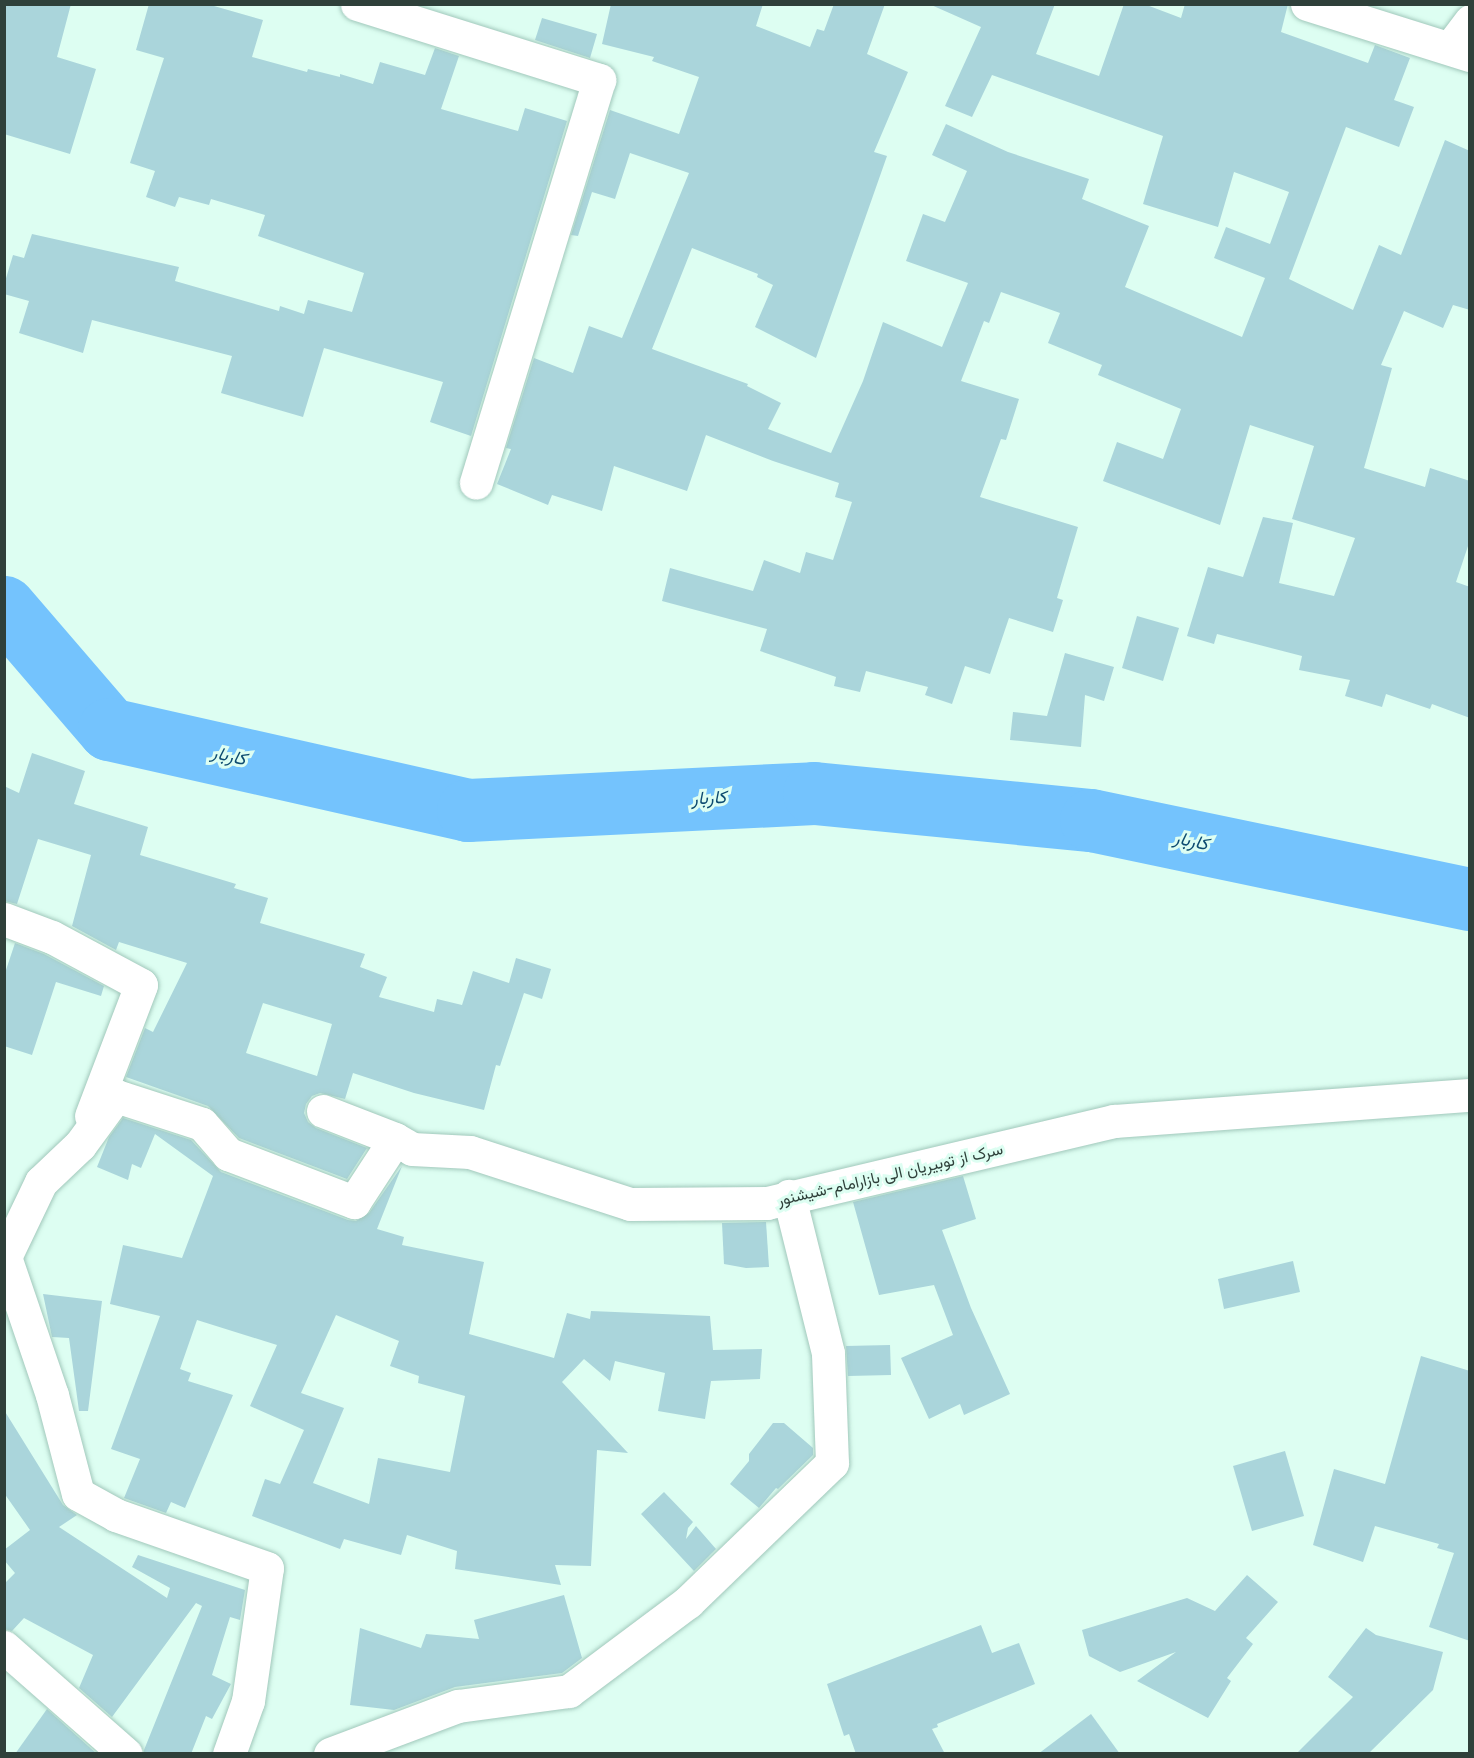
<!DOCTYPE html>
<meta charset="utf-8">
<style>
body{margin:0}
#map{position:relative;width:1474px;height:1758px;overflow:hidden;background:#ddfef2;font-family:Inter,Vazirmatn,sans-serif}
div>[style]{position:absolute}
.river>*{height:63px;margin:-31.5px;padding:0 31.5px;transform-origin:31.5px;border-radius:31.5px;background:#74c3fd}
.building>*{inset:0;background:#aad5db}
.roads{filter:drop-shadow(0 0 2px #a1c8bb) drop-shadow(0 0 2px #a1c8bb)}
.minor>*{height:33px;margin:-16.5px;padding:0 16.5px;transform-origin:16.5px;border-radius:16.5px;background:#fff}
span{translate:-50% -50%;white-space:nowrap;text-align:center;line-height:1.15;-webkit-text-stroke:6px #ddfef2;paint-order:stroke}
.street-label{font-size:16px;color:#2f403a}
.water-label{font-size:18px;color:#0d4b70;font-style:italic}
.frame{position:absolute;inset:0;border:6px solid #2f403a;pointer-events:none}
</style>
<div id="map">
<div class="river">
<div style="left:4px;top:607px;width:161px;rotate:49.3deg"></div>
<div style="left:109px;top:729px;width:368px;rotate:12.7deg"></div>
<div style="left:468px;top:810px;width:346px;rotate:-2.8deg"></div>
<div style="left:814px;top:793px;width:278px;rotate:5.6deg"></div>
<div style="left:1091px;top:820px;width:387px;rotate:11.8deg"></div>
</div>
<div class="building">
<div style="clip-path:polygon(4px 4px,71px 4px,57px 57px,96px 69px,70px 154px,4px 134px)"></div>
<div style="clip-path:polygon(149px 4px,207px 4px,263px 20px,252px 57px,307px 72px,308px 69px,340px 77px,340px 74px,373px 84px,380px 62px,425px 75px,435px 48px,459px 56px,441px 109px,518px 131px,525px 108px,567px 121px,471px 436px,430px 422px,443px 382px,324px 348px,303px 417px,221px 393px,232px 356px,92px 320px,83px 353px,19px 333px,29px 301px,4px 294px,4px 285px,13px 255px,24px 258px,32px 234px,179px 267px,175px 281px,279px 311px,280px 306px,304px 314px,308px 300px,352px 312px,364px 273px,258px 236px,265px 215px,211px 199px,209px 205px,179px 197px,175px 207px,146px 197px,155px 171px,130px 163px,164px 58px,136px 50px)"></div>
<div style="clip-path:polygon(611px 4px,763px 4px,756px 26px,810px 47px,817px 29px,824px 31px,834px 4px,885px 4px,867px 54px,908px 72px,874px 152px,887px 156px,816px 358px,755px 327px,773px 285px,757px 277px,758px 274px,692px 248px,652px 349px,748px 384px,747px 386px,781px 403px,768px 429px,831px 453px,863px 381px,883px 322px,942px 347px,968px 283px,906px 261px,923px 214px,945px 222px,967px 171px,932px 155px,946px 124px,1008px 152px,1089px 179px,1082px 199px,1149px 226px,1125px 287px,1242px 337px,1265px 278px,1214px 258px,1226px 227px,1270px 244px,1289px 192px,1234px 172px,1218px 227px,1143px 204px,1163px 136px,992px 75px,972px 117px,945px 106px,981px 27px,929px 4px,1055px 4px,1036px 54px,1099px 76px,1124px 4px,1144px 4px,1181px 18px,1185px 4px,1288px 4px,1281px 32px,1368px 63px,1375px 45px,1410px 58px,1394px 100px,1414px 107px,1399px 147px,1346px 127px,1289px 279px,1353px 310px,1379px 245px,1401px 255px,1445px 140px,1470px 151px,1470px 310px,1453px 305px,1443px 328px,1404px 311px,1381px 365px,1392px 368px,1364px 468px,1425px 487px,1430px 468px,1470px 481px,1470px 540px,1456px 582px,1470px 587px,1470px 718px,1432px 704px,1430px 709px,1386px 694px,1382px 707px,1345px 696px,1350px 680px,1299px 670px,1302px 656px,1217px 634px,1214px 644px,1187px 636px,1208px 567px,1243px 577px,1263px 517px,1293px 523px,1279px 583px,1334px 596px,1355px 538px,1292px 519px,1314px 446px,1250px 425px,1220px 525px,1103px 481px,1117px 442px,1163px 459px,1181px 409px,1098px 375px,1102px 365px,1048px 343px,1060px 313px,1001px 292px,989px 323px,984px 321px,961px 381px,1019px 399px,1006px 440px,1001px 439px,980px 497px,1078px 527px,1057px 598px,1063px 600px,1053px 632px,1009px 618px,990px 674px,965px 666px,952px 704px,925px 695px,928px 687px,866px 671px,860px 692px,834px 686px,836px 677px,760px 651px,767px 629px,662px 601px,670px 568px,753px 591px,764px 560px,800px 573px,806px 552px,833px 560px,852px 502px,835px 497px,839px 483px,773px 461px,706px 435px,687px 491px,614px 466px,602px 511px,552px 495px,548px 505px,497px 484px,511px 449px,506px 448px,534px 358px,573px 373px,589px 326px,622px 338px,689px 173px,630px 153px,615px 199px,592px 192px,578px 236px,571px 235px,610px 110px,679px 134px,699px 77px,652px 61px,654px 57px,602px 44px)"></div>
<div style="clip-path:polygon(542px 18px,597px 34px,590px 58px,535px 40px)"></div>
<div style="clip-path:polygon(1137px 616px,1179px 628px,1163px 681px,1122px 668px)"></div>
<div style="clip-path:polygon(1065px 653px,1114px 667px,1104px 701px,1085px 695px,1081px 747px,1010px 740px,1013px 712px,1047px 716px)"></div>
<div style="clip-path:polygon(evenodd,32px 753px,85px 771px,74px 804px,148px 827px,140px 855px,236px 884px,234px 888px,268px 898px,260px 923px,365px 954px,360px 967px,387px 977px,379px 997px,434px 1012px,437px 999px,462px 1005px,473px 971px,509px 983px,516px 958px,551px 969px,542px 999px,524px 993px,500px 1066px,496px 1065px,484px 1110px,414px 1093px,353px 1073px,345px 1099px,320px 1093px,312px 1096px,306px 1104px,304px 1113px,308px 1122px,316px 1128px,367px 1148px,347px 1179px,239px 1138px,208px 1106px,126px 1077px,145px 1028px,153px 1032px,187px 963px,119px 942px,116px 950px,72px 926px,91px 855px,38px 839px,17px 904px,4px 901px,4px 786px,19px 793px,32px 753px,263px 1003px,332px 1024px,317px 1076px,246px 1053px,263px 1003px)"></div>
<div style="clip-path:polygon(15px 943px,44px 954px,104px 986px,101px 996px,56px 982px,32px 1055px,4px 1046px,4px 976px)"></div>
<div style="clip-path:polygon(evenodd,123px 1118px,191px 1140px,221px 1172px,348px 1220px,356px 1221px,369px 1213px,402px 1166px,377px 1229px,404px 1237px,402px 1245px,484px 1262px,469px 1334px,554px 1358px,567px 1313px,590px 1319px,591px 1311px,710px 1316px,713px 1350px,762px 1349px,760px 1379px,711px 1381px,705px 1419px,658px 1411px,665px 1373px,615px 1361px,610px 1381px,584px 1359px,562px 1382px,628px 1453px,597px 1450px,591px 1566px,555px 1565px,561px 1585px,455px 1569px,457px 1551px,407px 1535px,401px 1555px,344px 1539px,340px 1549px,252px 1516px,265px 1479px,280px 1484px,304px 1430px,250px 1406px,277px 1345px,197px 1320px,180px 1369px,191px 1373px,188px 1381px,233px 1395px,185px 1508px,171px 1502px,166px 1513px,124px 1498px,140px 1459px,111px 1449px,160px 1316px,110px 1304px,123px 1245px,182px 1258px,213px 1176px,155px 1134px,141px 1168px,132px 1164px,128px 1180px,97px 1167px,109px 1137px,123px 1118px,336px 1315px,399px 1341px,390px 1366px,419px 1376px,418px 1383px,465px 1396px,450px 1472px,378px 1458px,369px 1504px,313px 1483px,344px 1408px,301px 1393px,336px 1315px)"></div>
<div style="clip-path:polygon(963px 1176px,976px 1219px,942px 1230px,971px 1308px,1010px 1394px,964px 1415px,960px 1404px,929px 1419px,901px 1358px,953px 1335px,934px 1285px,879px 1295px,853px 1202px)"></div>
<div style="clip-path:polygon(766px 1222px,769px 1267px,746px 1268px,724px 1264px,722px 1223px)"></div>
<div style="clip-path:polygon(1293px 1261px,1300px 1292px,1224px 1309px,1218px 1279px)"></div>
<div style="clip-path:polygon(43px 1294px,102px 1301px,88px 1411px,79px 1411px,69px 1338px,52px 1337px)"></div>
<div style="clip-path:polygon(890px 1345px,891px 1375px,848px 1376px,846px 1346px)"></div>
<div style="clip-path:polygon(1421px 1356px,1470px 1371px,1470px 1641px,1429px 1627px,1454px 1553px,1437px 1548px,1439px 1544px,1375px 1526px,1363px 1562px,1313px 1545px,1334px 1469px,1385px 1484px)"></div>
<div style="clip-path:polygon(4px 1410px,63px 1505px,77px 1515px,59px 1527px,167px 1598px,170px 1588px,132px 1567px,138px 1555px,245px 1590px,240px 1620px,230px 1617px,212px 1675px,231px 1684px,212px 1719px,206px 1716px,191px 1754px,144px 1754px,144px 1750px,202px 1606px,196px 1603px,112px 1717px,79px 1688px,93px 1655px,24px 1618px,12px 1631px,4px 1629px,4px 1584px,15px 1573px,4px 1560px,4px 1550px,30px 1530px,4px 1493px)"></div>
<div style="clip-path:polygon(773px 1423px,784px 1423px,813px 1448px,813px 1455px,778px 1489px,776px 1488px,759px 1508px,730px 1484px,749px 1461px,749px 1454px)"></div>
<div style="clip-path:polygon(1285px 1451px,1304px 1516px,1252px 1531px,1233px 1466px)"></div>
<div style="clip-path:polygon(664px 1492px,693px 1522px,688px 1528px,686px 1539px,696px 1526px,716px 1549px,694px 1571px,641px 1514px)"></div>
<div style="clip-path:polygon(1247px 1575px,1278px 1602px,1246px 1638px,1253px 1644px,1227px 1678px,1231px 1681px,1208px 1718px,1137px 1681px,1176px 1652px,1120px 1672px,1089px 1656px,1082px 1630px,1187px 1598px,1215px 1611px)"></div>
<div style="clip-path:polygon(564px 1595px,582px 1658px,562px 1673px,455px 1687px,394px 1710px,350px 1705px,360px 1628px,421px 1648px,426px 1634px,479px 1639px,474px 1620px)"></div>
<div style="clip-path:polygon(981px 1625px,992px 1653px,1019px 1643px,1035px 1684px,937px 1724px,938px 1727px,932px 1729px,945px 1754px,856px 1754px,849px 1734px,844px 1736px,827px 1684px)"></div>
<div style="clip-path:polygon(1366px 1628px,1376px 1635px,1443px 1652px,1433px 1690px,1368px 1754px,1296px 1754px,1353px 1697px,1328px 1677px)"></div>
<div style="clip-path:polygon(47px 1709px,97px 1754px,15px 1754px)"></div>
<div style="clip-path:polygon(1091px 1714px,1120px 1754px,1038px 1754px)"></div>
</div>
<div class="roads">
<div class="minor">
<div style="left:357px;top:4px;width:254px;rotate:17.4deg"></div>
<div style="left:599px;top:80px;width:421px;rotate:107deg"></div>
<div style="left:1307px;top:4px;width:171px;rotate:17.4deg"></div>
<div style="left:1450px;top:48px;width:34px;rotate:-53deg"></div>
<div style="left:4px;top:919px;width:51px;rotate:20.6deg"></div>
<div style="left:52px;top:937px;width:101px;rotate:28.3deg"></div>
<div style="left:141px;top:985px;width:140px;rotate:110.9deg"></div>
<div style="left:323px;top:1111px;width:77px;rotate:21.3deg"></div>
<div style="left:395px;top:1139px;width:20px;rotate:30deg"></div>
<div style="left:412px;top:1149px;width:58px;rotate:3deg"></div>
<div style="left:470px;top:1152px;width:168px;rotate:18deg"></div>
<div style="left:630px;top:1204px;width:137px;rotate:-0.4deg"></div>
<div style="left:767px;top:1203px;width:357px;rotate:-13.3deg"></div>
<div style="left:1114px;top:1121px;width:357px;rotate:-4.2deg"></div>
<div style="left:4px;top:1647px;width:162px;rotate:41.3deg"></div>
<div style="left:229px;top:1754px;width:56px;rotate:-70.3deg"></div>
<div style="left:248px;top:1701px;width:134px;rotate:-81.9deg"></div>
<div style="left:267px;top:1568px;width:160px;rotate:-160.7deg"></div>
<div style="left:116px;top:1515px;width:43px;rotate:-151.1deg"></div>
<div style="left:78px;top:1494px;width:102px;rotate:-104.7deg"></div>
<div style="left:52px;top:1395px;width:146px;rotate:-108.8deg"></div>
<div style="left:5px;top:1257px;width:83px;rotate:-64.4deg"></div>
<div style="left:41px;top:1182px;width:54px;rotate:-43.5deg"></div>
<div style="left:80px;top:1145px;width:61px;rotate:-53.7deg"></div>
<div style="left:116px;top:1096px;width:90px;rotate:18deg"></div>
<div style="left:202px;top:1124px;width:40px;rotate:49deg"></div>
<div style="left:228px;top:1154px;width:135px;rotate:20.9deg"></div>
<div style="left:354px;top:1202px;width:75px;rotate:-56.9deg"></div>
<div style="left:330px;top:1754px;width:137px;rotate:-20.6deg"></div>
<div style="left:458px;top:1706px;width:112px;rotate:-7.7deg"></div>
<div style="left:569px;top:1691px;width:149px;rotate:-36.8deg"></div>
<div style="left:688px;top:1602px;width:200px;rotate:-44deg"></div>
<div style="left:832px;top:1463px;width:110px;rotate:-92.1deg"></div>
<div style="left:828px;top:1353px;width:162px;rotate:-104deg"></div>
</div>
</div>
<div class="street-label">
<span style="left:890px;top:1174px;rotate:-13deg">سرک از توبیریان الی بازارامام-شیشنور</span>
</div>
<div class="water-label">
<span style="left:229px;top:756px;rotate:13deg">کاربار</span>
<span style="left:709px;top:798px;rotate:-3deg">کاربار</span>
<span style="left:1191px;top:841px;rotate:12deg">کاربار</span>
</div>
<div class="frame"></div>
</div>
